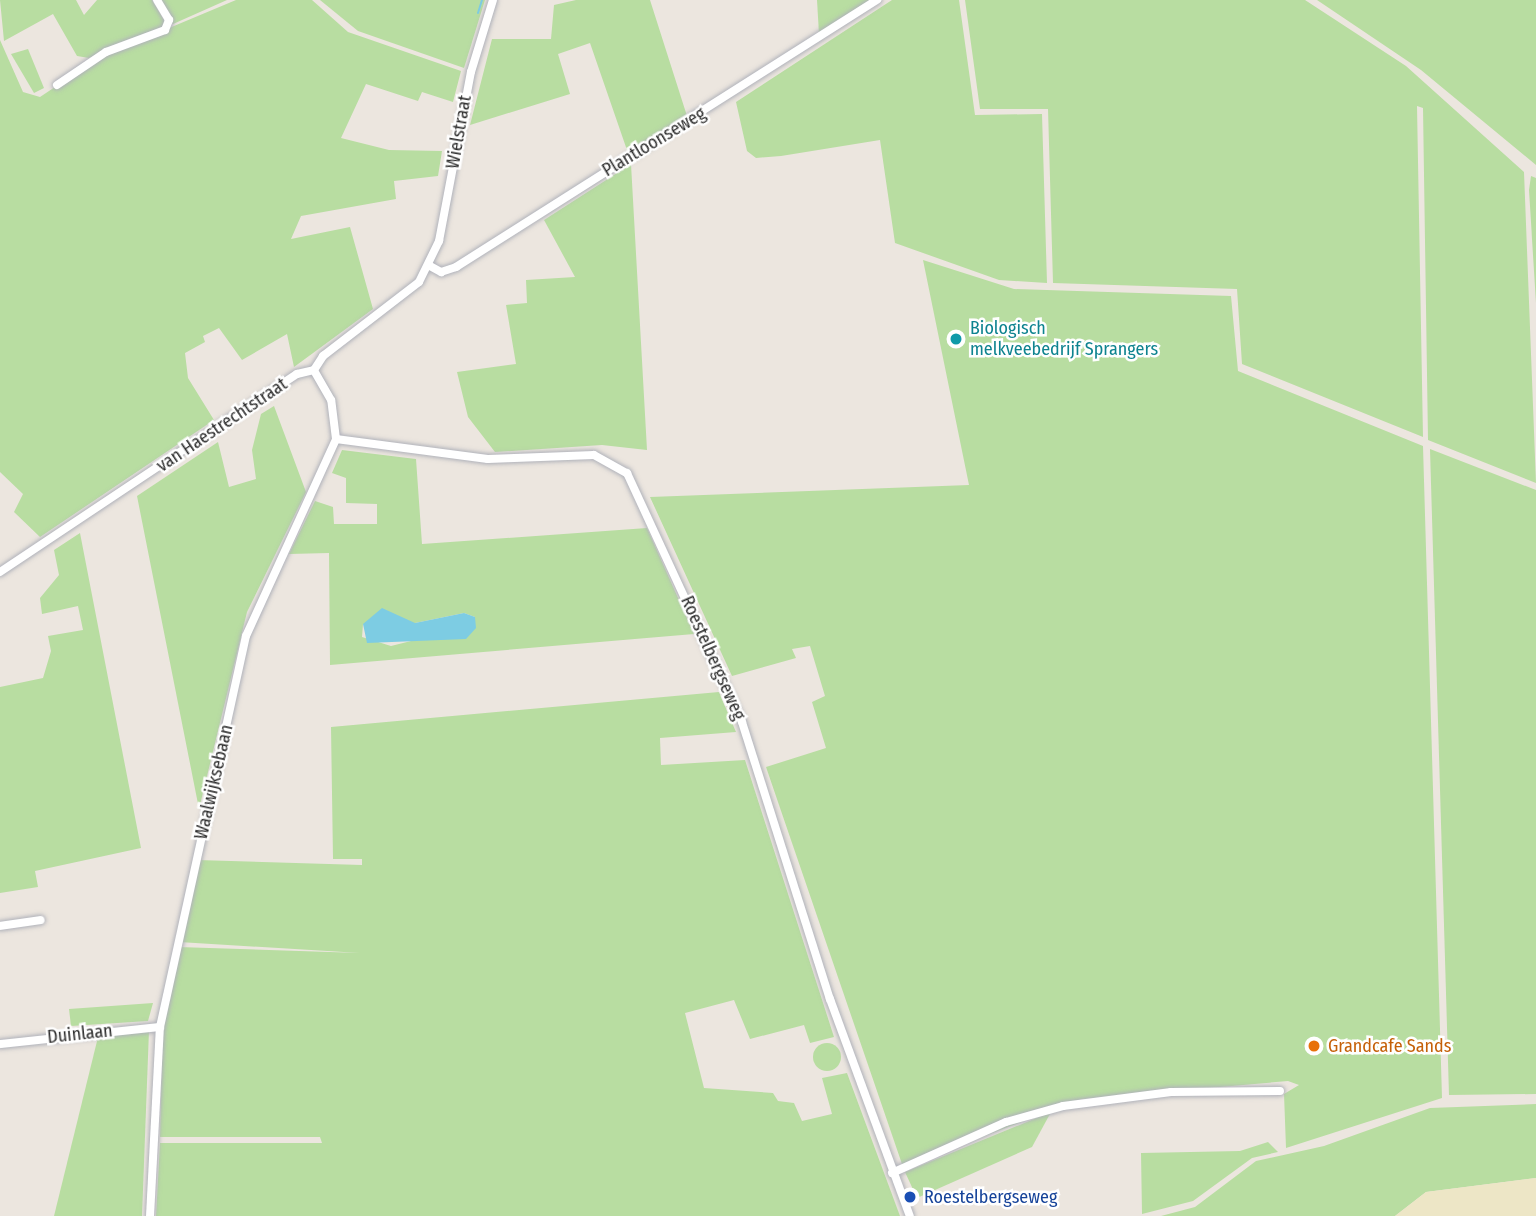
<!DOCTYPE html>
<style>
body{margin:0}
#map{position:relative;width:1536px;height:1216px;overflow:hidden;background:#ece6df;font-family:"Fira Sans Condensed",sans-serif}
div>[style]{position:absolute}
.green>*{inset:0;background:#b8dda1}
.round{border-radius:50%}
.sand>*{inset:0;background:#ede6c6}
.water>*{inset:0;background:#7dcce3}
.stream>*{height:2px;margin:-1px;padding:0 1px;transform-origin:1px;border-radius:1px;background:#7dcce3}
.roads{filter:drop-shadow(0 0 2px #b0b2ba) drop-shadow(0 0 2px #b0b2ba)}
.minor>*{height:8px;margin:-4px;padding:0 4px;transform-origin:4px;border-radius:4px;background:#fff}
.dots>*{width:19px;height:19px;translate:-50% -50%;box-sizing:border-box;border:4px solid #fff;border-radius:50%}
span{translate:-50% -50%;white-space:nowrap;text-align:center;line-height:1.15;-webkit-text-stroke:5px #fff;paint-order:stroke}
.street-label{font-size:18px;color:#2c2c2c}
.culture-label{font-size:18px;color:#0d838f}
.left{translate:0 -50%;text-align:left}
.food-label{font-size:18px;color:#c56008}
.transit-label{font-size:18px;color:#164399}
</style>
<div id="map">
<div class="green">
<div style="clip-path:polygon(0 0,76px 0,84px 15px,97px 0,152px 0,168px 27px,89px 58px,77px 56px,53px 14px,4px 41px)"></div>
<div style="clip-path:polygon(158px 0,227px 0,173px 24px)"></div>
<div style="clip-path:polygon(236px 0,312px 0,348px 32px,461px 71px,453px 102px,422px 92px,418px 101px,366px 84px,341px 138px,389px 150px,442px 151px,438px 176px,394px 181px,396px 199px,301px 216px,291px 239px,350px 227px,373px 309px,294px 367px,287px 334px,242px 360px,219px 328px,203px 336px,205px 342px,185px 353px,188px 378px,214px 420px,40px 537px,14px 512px,23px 494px,0 472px,0 40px,23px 92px,40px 97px,100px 57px)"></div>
<div style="clip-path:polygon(320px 0,485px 0,464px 68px,358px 31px)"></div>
<div style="clip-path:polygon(576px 0,650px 0,687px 116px,628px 153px,590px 43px,558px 54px,570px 94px,470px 125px,492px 39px,551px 39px,554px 5px)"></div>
<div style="clip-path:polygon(817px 0,871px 0,819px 34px)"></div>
<div style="clip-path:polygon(892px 0,959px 0,975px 115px,1042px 114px,1047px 283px,999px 280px,895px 243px,880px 140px,781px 156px,756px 158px,747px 151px,736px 102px)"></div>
<div style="clip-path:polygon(965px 0,1305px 0,1406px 66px,1524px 172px,1536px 483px,1428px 440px,1423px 108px,1417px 106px,1423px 437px,1242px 364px,1237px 289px,1053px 283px,1048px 109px,980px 109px)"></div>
<div style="clip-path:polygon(1317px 0,1536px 0,1536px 165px,1421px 70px)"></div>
<div style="clip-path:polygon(28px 49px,44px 88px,34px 93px,11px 54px)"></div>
<div style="clip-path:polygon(631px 164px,647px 450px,602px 445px,495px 452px,468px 417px,457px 372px,516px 364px,506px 305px,527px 303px,526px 280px,575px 277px,544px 220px)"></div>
<div style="clip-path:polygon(1531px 176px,1536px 178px,1536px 303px,1529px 190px)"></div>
<div style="clip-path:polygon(923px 260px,1014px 289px,1231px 296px,1238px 371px,1423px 446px,1442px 1098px,1286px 1148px,1284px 1094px,1299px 1085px,1288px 1081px,1082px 1099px,903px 1167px,766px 767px,826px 748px,812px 702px,825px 696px,810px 646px,792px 649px,796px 658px,732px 676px,650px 497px,969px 485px)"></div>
<div style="clip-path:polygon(274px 406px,306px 492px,247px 612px,199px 809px,137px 496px,218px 442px,229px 487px,256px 479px,252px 450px,261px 414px)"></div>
<div style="clip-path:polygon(1430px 449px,1536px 490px,1536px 1094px,1449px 1095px)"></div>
<div style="clip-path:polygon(evenodd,342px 450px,416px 459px,422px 544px,647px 528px,694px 634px,330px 665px,329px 553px,289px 554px,315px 501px,333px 507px,334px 524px,377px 524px,377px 504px,346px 503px,346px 478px,332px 473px,342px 450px,464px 613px,475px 617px,463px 639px,431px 636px,391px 646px,362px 637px,363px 624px,415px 623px,464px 613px)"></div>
<div style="clip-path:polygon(80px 533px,141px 848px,35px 871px,38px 887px,0 893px,0 687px,43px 678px,51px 651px,48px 636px,83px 630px,78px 606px,42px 614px,40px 598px,59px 575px,54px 550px)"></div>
<div style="clip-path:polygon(719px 692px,736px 732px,660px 738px,661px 765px,745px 760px,834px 1037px,810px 1043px,804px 1025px,750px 1039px,734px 1000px,685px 1013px,704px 1088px,773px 1093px,778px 1101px,794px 1103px,802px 1121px,832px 1114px,822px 1078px,847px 1073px,900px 1216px,156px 1216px,160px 1143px,322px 1143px,320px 1137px,160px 1137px,163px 1015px,178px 947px,360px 953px,179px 942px,197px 860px,362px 865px,362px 859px,333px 859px,331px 727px)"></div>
<div style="clip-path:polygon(153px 1003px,148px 1021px,71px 1026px,69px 1009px)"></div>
<div style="clip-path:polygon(149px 1030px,142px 1216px,54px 1216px,99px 1033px)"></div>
<div class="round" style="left:813px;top:1043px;width:28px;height:28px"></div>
<div style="clip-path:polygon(1536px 1104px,1536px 1178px,1426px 1192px,1395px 1216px,1161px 1216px,1195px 1207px,1256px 1161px,1324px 1146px,1430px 1108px)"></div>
<div style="clip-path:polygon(1051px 1112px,1032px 1147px,917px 1198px,905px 1172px)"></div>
<div style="clip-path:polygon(1268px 1142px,1278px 1152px,1252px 1158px,1193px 1201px,1142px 1214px,1141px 1153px,1240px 1151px)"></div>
</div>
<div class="sand">
<div style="clip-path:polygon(1536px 1178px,1536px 1216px,1395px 1216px,1426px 1192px)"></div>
</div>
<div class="water">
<div style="clip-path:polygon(382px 608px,415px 623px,464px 613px,475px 617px,476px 628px,466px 639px,367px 643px,363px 624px)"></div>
</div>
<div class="stream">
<div style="left:478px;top:13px;width:14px;rotate:-73deg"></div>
</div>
<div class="roads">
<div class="minor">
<div style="left:57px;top:85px;width:59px;rotate:-34deg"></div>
<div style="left:106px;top:52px;width:63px;rotate:-20.4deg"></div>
<div style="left:165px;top:30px;width:11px;rotate:-68deg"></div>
<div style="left:169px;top:20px;width:23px;rotate:-121deg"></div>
<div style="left:430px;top:266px;width:13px;rotate:29deg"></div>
<div style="left:441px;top:272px;width:16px;rotate:-18deg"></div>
<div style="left:456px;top:267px;width:499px;rotate:-32.4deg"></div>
<div style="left:336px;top:439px;width:153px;rotate:7.5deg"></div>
<div style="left:488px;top:459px;width:106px;rotate:-2.2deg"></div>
<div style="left:594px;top:455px;width:38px;rotate:29deg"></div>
<div style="left:627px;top:473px;width:274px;rotate:65.2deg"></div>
<div style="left:742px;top:722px;width:291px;rotate:72.4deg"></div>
<div style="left:830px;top:999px;width:231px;rotate:69.8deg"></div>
<div style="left:0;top:572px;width:357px;rotate:-33.7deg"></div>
<div style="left:297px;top:374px;width:17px;rotate:-13deg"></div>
<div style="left:314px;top:370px;width:17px;rotate:-57deg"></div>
<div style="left:323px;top:356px;width:121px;rotate:-37.6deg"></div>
<div style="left:419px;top:282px;width:46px;rotate:-64deg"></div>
<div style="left:439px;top:241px;width:172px;rotate:-79.3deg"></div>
<div style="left:471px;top:72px;width:75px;rotate:-73deg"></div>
<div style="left:0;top:926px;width:41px;rotate:-8.3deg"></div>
<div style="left:0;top:1044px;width:161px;rotate:-6.1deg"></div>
<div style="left:892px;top:1173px;width:125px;rotate:-24.1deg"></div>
<div style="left:1006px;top:1122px;width:59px;rotate:-15.7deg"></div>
<div style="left:1063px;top:1106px;width:109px;rotate:-7.4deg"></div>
<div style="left:1171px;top:1092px;width:109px;rotate:-0.5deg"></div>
<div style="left:150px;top:1216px;width:189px;rotate:-87deg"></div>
<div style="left:160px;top:1027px;width:400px;rotate:-77.6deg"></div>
<div style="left:246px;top:636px;width:217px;rotate:-65.4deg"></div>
<div style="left:336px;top:439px;width:39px;rotate:-97deg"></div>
<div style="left:331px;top:400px;width:34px;rotate:-120deg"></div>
</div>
</div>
<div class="dots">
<div style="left:956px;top:339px;background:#0f9aa8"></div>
<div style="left:1314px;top:1046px;background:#e8710a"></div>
<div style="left:910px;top:1197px;background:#1a4fb4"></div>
</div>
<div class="street-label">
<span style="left:459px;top:132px;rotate:-80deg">Wielstraat</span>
<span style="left:654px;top:142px;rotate:-31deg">Plantloonseweg</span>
<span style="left:222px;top:425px;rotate:-34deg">van Haestrechtstraat</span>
<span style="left:713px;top:658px;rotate:66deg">Roestelbergseweg</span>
<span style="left:214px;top:782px;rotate:-77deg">Waalwijksebaan</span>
<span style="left:80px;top:1034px;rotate:-6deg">Duinlaan</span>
</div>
<div class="culture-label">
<span class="left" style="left:970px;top:339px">Biologisch<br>melkveebedrijf Sprangers</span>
</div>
<div class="food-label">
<span class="left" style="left:1328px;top:1046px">Grandcafe Sands</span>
</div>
<div class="transit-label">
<span class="left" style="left:924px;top:1197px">Roestelbergseweg</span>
</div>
</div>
